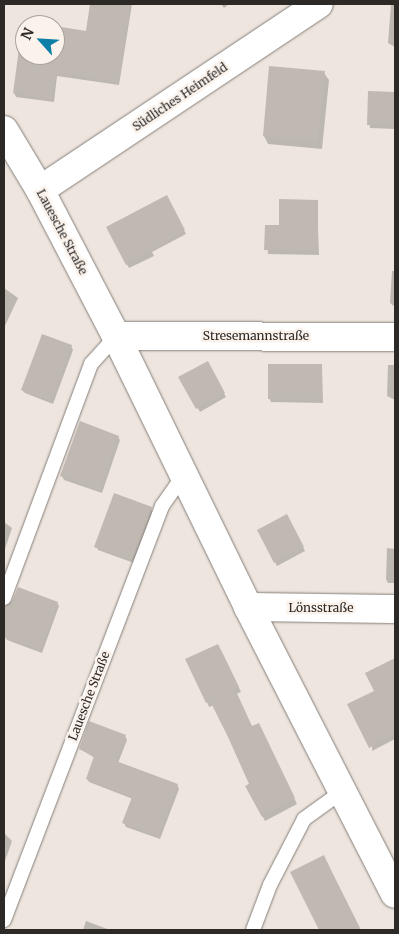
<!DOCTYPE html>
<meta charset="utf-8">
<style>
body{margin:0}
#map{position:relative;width:399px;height:934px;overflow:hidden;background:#ede5de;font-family:Merriweather,serif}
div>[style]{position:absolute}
.shadow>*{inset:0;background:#0003}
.building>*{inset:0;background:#c0b9b2}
.roads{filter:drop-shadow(0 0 1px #867f79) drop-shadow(0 0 1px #867f79)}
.lane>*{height:14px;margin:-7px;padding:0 7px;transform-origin:7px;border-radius:7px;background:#fff}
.street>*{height:28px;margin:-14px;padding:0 14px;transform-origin:14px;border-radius:14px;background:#fff}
.secondary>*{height:28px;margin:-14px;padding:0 14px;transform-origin:14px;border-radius:14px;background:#fff}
span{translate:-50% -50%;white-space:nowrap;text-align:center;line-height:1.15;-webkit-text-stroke:5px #faf2eb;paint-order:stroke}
.street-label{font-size:12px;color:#2c2927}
.frame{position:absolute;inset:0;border:5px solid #2c2927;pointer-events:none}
.north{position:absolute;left:15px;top:15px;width:50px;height:50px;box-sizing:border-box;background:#faf2eb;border:1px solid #a8a29d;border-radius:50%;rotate:296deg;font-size:14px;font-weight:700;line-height:20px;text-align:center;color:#2c2927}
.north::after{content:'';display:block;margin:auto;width:18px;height:22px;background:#0e80a8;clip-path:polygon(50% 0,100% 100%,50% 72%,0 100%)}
</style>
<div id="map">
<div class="shadow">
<div style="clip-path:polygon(91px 4px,132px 4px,119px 85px,57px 76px,54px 102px,16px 97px,14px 93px,22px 35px,25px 36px,25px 55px,55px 55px,55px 27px,86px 32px)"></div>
<div style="clip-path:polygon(221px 4px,229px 4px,224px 8px)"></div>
<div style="clip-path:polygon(391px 4px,395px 4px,395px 47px,388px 43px)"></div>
<div style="clip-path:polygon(324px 73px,329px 80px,322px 149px,268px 144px,264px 136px)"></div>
<div style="clip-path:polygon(369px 92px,395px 93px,395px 129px,370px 128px)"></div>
<div style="clip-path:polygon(166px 196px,186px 234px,152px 252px,154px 256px,129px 268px,107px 227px)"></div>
<div style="clip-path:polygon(317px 201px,319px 255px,268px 254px,266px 226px,280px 226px)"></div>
<div style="clip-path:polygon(392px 271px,395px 271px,395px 307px,390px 303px)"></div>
<div style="clip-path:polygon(4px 288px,18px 298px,4px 328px)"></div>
<div style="clip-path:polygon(71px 346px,73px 350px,53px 404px,25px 393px,22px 390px)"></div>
<div style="clip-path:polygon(207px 363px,226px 397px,200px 412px,180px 378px)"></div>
<div style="clip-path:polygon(388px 365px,395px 365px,395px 400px,387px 396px)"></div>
<div style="clip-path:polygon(322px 366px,323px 403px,271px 402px,269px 398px)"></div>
<div style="clip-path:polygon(118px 437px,120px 440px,102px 493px,64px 480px,62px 476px)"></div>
<div style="clip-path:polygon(151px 508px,153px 512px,134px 563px,98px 550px,96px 546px)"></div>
<div style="clip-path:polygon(287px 516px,305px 551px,277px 566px,259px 530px)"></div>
<div style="clip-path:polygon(4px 522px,12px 528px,4px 552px)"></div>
<div style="clip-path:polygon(387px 548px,395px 549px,395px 583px,388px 583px,386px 579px)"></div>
<div style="clip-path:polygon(57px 603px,59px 606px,42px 653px,7px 640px,5px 637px)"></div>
<div style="clip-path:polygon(221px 650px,241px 692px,236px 694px,252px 728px,261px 729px,297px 804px,265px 821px,247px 786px,250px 784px,214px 705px,209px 707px,207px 702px)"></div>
<div style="clip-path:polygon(392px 661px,395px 667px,395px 739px,372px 751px,375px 691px)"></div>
<div style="clip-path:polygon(125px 736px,127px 740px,118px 763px,177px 785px,179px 789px,160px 839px,126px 827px,124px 823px,133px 799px,89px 782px,87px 779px,95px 758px,80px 749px)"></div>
<div style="clip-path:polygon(4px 833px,12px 841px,4px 864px)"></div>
<div style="clip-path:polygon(327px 862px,361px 930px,320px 930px,292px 873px)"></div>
<div style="clip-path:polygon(86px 921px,110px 930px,83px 930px)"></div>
</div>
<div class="building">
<div style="clip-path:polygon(90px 4px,130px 4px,118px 82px,56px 73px,52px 99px,13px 93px,21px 34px,25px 35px,25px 55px,55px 55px,55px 26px,86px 31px)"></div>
<div style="clip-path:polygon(269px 66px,325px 71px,318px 142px,263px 136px)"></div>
<div style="clip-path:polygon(368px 91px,395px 92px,395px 126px,367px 125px)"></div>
<div style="clip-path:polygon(167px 195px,185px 230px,126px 265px,106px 227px)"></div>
<div style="clip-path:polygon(279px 199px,318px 200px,318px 251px,264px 250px,265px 225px,279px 225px)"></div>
<div style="clip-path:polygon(42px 334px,72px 345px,51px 401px,21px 390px)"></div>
<div style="clip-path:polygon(208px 361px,225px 393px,196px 409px,178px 377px)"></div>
<div style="clip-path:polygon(268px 364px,322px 364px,322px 399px,268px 399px)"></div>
<div style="clip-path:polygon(80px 421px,119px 436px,100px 490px,60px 476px)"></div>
<div style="clip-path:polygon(114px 493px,152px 507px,132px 560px,94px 547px)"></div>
<div style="clip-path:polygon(287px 514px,304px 547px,274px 563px,257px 530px)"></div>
<div style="clip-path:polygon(18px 587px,58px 602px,40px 650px,4px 637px,4px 607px,12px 601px)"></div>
<div style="clip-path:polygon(218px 644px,239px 687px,235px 689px,252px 726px,259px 723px,295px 798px,262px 817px,245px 786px,249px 784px,228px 737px,210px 701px,206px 703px,185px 659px)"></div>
<div style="clip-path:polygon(395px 658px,395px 734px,369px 748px,347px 704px,374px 691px,365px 673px)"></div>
<div style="clip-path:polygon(89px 721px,126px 735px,116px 761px,178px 784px,158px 836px,122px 823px,132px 797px,86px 779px,94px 756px,79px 749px)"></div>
<div style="clip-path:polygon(324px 855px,346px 904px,360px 930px,319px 930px,290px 872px)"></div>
</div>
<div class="roads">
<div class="lane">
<div style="left:4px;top:598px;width:250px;rotate:-69.6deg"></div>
<div style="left:91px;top:364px;width:38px;rotate:-48deg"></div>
<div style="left:4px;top:920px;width:443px;rotate:-69.1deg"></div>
<div style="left:162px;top:506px;width:37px;rotate:-55deg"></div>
<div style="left:253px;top:930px;width:48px;rotate:-69.3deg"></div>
<div style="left:270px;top:885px;width:74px;rotate:-62.7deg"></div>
<div style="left:304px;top:819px;width:44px;rotate:-35.8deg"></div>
</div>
<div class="street">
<div style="left:40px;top:190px;width:335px;rotate:-33.7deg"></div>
<div style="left:116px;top:336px;width:279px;rotate:0.2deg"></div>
<div style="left:248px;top:607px;width:147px;rotate:0.8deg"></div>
</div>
<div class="secondary">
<div style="left:4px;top:130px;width:70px;rotate:59deg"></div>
<div style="left:40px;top:190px;width:165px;rotate:62.5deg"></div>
<div style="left:116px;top:336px;width:301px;rotate:64deg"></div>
<div style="left:248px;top:607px;width:322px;rotate:62.9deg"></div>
</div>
</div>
<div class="street-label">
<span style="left:180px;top:97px;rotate:-34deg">Südliches Heimfeld</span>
<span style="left:62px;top:232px;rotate:62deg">Lauesche Straße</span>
<span style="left:256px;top:336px">Stresemannstraße</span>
<span style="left:321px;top:608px">Lönsstraße</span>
<span style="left:89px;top:696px;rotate:-69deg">Lauesche Straße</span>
</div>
<div class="frame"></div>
<div class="north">N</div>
</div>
